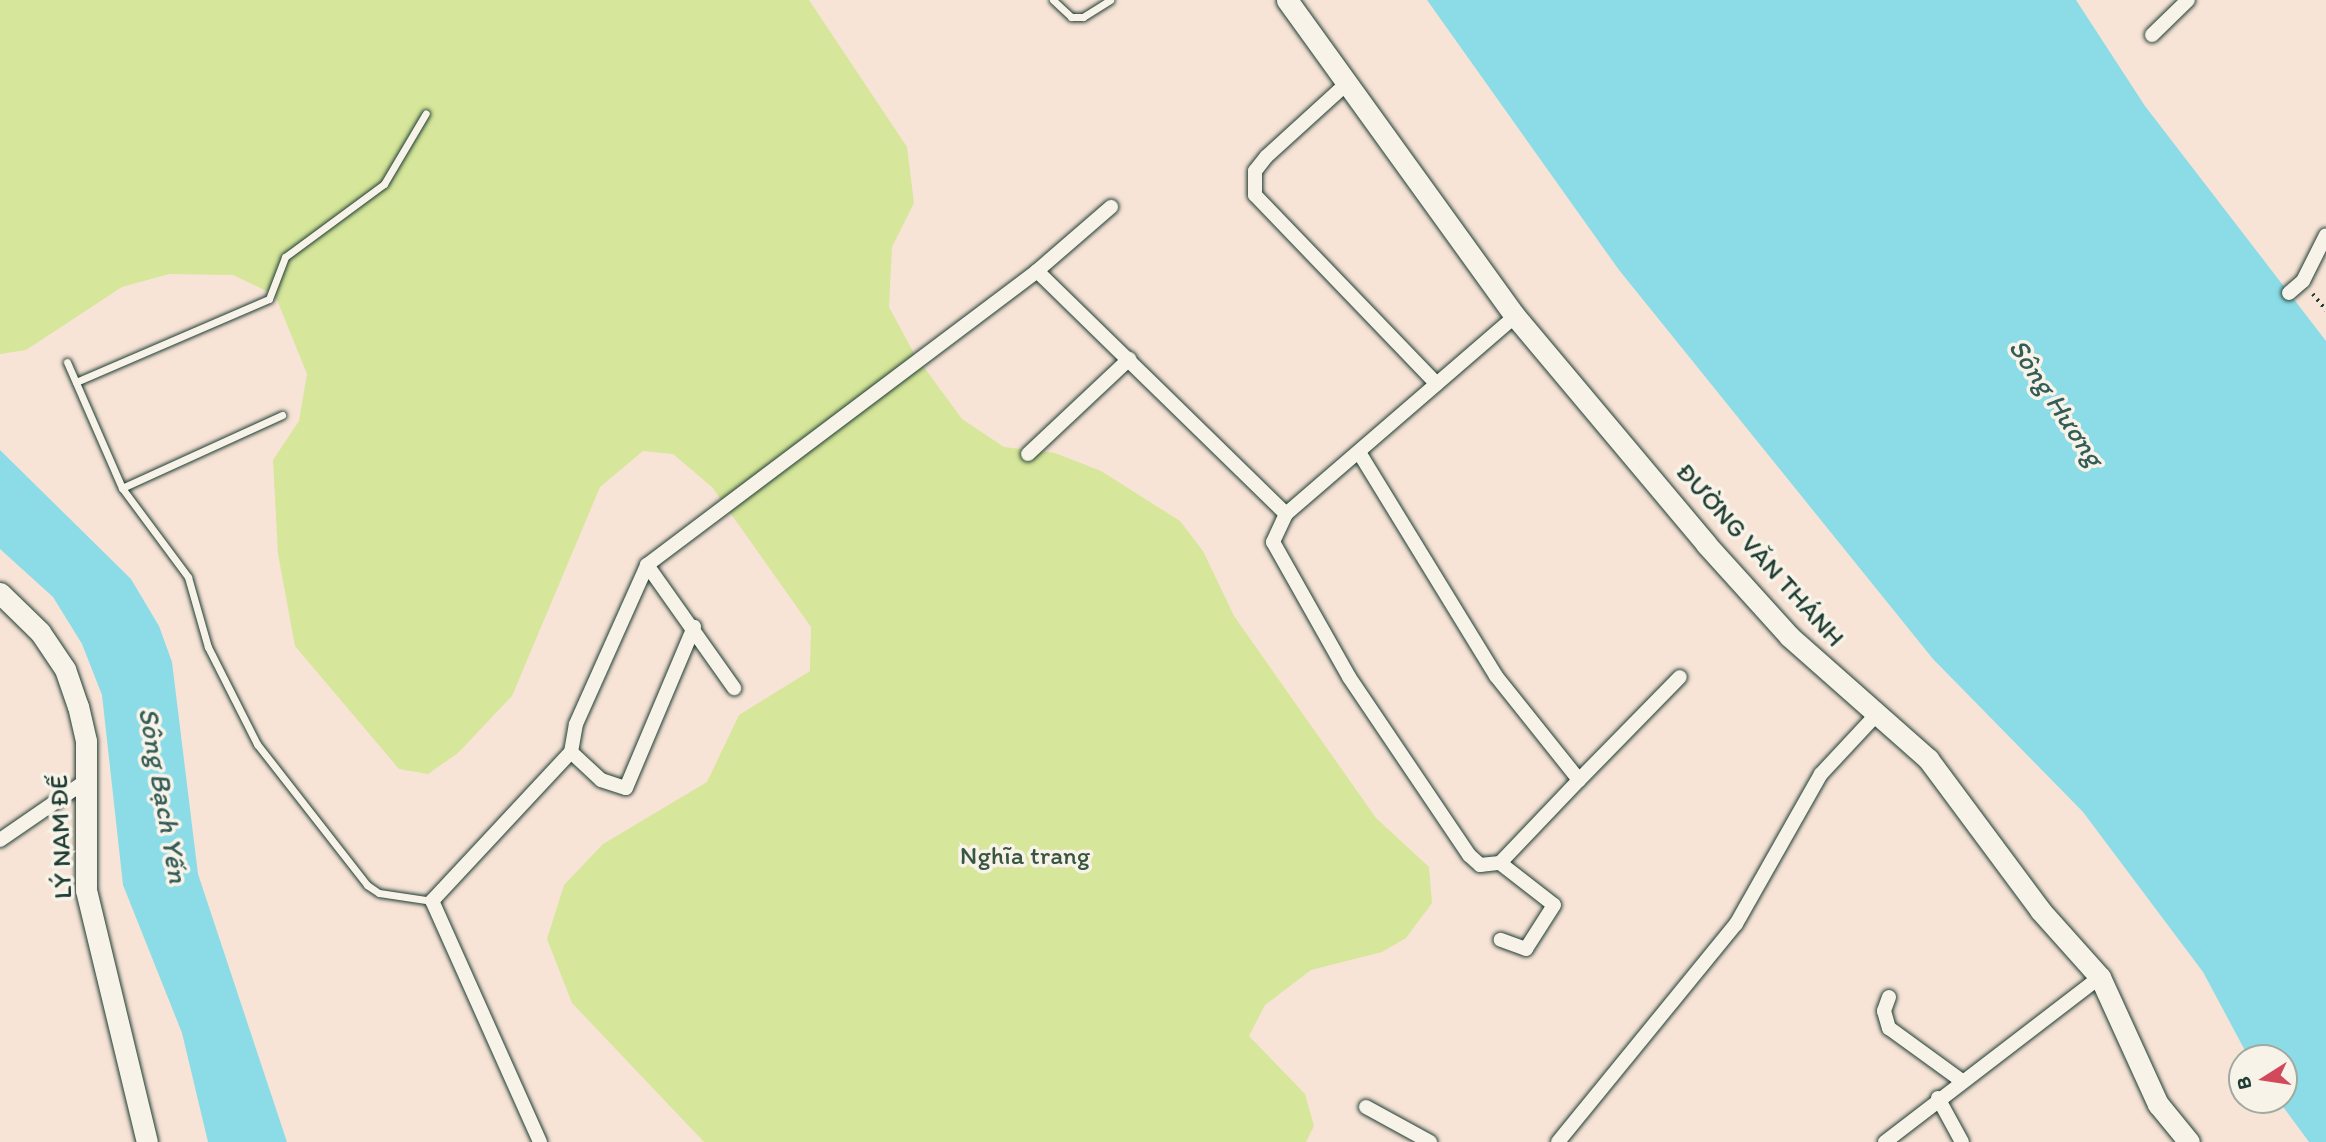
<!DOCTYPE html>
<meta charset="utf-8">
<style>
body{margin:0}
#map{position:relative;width:2326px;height:1142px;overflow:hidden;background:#f8e4d7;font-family:Itim,sans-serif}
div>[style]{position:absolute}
.green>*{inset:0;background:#d6e69a}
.water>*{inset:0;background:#8cdce8}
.path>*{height:3.5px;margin-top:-1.75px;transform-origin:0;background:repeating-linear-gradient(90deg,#1f3d34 0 2px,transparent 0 7px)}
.roads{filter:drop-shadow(0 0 2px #1f3d34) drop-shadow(0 0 2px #1f3d34)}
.lane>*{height:7px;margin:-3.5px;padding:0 3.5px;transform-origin:3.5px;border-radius:3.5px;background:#f7f3e8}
.street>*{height:14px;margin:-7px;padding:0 7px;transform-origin:7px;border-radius:7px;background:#f7f3e8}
.secondary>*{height:21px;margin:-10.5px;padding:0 10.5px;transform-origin:10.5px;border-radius:10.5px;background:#f7f3e8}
span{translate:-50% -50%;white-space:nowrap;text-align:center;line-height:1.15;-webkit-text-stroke:7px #f7f3e8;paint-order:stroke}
.street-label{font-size:26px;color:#1f3d34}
.park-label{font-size:26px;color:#3a5643}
.water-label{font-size:28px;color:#355d58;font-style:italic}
.north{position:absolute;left:2228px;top:1044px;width:70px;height:70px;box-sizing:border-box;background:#f7f3e8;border:2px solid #a1aaa0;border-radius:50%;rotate:258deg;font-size:19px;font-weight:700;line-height:28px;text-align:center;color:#1f3d34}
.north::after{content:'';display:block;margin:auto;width:24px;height:32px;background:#d1495b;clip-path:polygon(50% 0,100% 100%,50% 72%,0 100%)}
</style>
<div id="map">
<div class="green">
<div style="clip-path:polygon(0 0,809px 0,907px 147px,914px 203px,892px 247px,889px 307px,915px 355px,962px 419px,1004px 447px,1055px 453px,1101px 471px,1180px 521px,1203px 551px,1234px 616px,1376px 818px,1429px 867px,1432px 903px,1406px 938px,1382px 952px,1311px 970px,1265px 1005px,1249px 1036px,1305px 1094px,1314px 1126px,1306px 1142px,704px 1142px,572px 1003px,547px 939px,564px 885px,603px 844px,707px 782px,739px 715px,810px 671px,811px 627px,712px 487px,673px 454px,643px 451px,600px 487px,512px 696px,458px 753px,428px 774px,399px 769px,295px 646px,278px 554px,273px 460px,299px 421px,307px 374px,275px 295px,233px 275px,169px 274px,122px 287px,26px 350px,0 354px)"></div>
</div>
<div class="water">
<div style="clip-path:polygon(1427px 0,2076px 0,2145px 106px,2326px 341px,2326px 1142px,2309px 1142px,2278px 1100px,2284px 1100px,2284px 1058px,2249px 1058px,2203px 972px,2083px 812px,1933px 659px,1619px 270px)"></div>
<div style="clip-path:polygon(0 450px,131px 579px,159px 626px,172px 662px,198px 874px,287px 1142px,208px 1142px,182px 1033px,123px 885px,102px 695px,82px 644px,53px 597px,0 549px)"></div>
</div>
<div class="path">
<div style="left:2313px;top:294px;width:21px;rotate:51deg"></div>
</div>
<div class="roads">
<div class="lane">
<div style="left:1053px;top:0;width:25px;rotate:43deg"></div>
<div style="left:1071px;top:17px;width:12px"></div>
<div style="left:1083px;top:17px;width:32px;rotate:-32deg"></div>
<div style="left:67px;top:362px;width:137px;rotate:66.4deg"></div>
<div style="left:122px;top:488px;width:111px;rotate:53.4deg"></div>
<div style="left:188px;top:577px;width:73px;rotate:74.1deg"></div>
<div style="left:208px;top:647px;width:109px;rotate:63.2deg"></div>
<div style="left:257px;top:744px;width:179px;rotate:52deg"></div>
<div style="left:367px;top:885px;width:14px;rotate:34deg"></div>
<div style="left:379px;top:893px;width:54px;rotate:8.6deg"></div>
<div style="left:76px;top:382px;width:210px;rotate:-23.3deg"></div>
<div style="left:269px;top:299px;width:45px;rotate:-69.1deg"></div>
<div style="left:285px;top:257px;width:123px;rotate:-36.4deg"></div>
<div style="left:384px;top:184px;width:82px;rotate:-59.4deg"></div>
<div style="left:122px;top:488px;width:176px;rotate:-24.5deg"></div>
</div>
<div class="street">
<div style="left:2152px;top:35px;width:50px;rotate:-44.2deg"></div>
<div style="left:1344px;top:86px;width:105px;rotate:137.7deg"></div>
<div style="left:1266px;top:157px;width:18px;rotate:128deg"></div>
<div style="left:1255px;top:171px;width:24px;rotate:90deg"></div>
<div style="left:1255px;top:195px;width:262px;rotate:46.1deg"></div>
<div style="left:1037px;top:271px;width:98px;rotate:-40.9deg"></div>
<div style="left:2289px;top:293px;width:18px;rotate:-41deg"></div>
<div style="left:2303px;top:281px;width:51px;rotate:-63.4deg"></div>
<div style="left:1028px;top:454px;width:139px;rotate:-43.2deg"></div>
<div style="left:1360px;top:454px;width:260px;rotate:58.5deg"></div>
<div style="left:1496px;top:676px;width:133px;rotate:51.4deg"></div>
<div style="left:1579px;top:780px;width:115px;rotate:133.6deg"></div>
<div style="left:1500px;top:863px;width:68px;rotate:37.9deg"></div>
<div style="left:1554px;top:905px;width:52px;rotate:122.5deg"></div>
<div style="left:1526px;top:949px;width:27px;rotate:-160deg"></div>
<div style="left:1286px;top:514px;width:31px;rotate:115deg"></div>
<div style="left:1273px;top:542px;width:155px;rotate:60.6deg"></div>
<div style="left:1349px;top:677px;width:215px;rotate:56deg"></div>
<div style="left:1469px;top:855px;width:15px;rotate:42deg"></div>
<div style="left:1480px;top:865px;width:20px;rotate:-6deg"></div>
<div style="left:647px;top:565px;width:151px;rotate:54.7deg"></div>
<div style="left:571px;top:752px;width:41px;rotate:43deg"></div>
<div style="left:601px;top:780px;width:26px;rotate:18deg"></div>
<div style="left:626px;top:788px;width:175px;rotate:-67.1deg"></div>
<div style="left:1579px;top:780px;width:144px;rotate:-45.6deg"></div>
<div style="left:0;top:840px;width:104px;rotate:-34.5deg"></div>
<div style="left:1889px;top:997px;width:15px;rotate:110deg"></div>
<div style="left:1884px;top:1011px;width:18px;rotate:74deg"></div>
<div style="left:1889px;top:1028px;width:90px;rotate:36deg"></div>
<div style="left:1938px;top:1098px;width:50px;rotate:61.4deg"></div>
<div style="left:1366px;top:1107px;width:73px;rotate:28.7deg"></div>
<div style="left:540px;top:1142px;width:264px;rotate:-114.1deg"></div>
<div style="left:432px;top:901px;width:204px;rotate:-47deg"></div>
<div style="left:571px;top:752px;width:28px;rotate:-80deg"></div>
<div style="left:576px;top:724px;width:174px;rotate:-65.9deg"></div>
<div style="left:647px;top:565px;width:488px;rotate:-37deg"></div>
<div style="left:1037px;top:271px;width:348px;rotate:44.3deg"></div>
<div style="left:1286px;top:514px;width:303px;rotate:-40.8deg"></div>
<div style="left:1558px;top:1142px;width:281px;rotate:-50.8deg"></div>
<div style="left:1736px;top:924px;width:172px;rotate:-60.5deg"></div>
<div style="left:1821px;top:774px;width:81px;rotate:-47deg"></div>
<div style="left:1885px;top:1142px;width:271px;rotate:-37.5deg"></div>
</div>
<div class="secondary">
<div style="left:1287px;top:0;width:390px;rotate:54.2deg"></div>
<div style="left:1515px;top:316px;width:297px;rotate:50deg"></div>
<div style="left:1706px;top:544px;width:124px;rotate:47.9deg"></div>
<div style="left:1789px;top:636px;width:186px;rotate:41.5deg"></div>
<div style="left:1928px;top:759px;width:188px;rotate:53.4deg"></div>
<div style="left:2040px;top:910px;width:90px;rotate:48.2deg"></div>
<div style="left:2100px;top:977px;width:140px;rotate:65.5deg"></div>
<div style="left:2158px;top:1104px;width:49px;rotate:50.8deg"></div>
<div style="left:0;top:593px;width:56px;rotate:44.3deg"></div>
<div style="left:40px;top:632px;width:45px;rotate:56deg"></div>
<div style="left:65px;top:669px;width:39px;rotate:71deg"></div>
<div style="left:78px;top:706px;width:36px;rotate:77deg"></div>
<div style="left:86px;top:741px;width:149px;rotate:90deg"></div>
<div style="left:86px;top:890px;width:259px;rotate:76.4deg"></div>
</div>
</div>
<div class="street-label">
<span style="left:1760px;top:555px;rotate:48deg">ĐƯỜNG VĂN THÁNH</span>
<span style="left:61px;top:837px;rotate:-92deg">LÝ NAM ĐẾ</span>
</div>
<div class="park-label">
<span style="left:1025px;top:856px">Nghĩa trang</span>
</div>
<div class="water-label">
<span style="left:2057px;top:402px;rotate:56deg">Sông Hương</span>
<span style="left:164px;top:795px;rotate:80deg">Sông Bạch Yến</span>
</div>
<div class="north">B</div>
</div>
